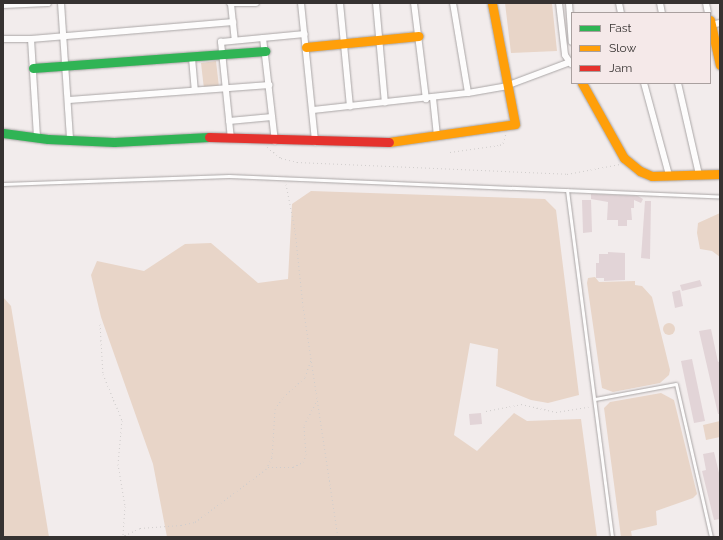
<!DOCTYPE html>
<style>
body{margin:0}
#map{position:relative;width:723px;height:540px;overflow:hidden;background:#f2ecec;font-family:Raleway,sans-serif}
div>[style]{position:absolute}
.green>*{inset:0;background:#e8d5c8}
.round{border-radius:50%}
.building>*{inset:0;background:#e2d4d7}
.path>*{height:1px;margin-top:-0.5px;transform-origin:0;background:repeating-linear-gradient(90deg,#d0cdcc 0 1px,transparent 0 4px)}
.roads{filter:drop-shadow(0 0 1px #aaa6a6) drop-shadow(0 0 1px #aaa6a6)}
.lane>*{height:3px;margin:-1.5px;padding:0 1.5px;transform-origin:1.5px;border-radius:1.5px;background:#fdfcfc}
.street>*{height:6px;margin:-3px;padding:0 3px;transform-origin:3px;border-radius:3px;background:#fdfcfc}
.fast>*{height:9px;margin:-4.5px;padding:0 4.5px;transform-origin:4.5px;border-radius:4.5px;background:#30b455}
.slow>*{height:9px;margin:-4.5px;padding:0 4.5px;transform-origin:4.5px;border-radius:4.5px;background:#ff9f0a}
.jam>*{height:9px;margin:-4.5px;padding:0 4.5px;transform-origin:4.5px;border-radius:4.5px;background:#e5322d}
span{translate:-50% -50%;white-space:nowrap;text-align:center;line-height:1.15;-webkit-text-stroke:4px #f5e9e9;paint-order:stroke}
.frame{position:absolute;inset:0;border:4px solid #363231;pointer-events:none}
.legend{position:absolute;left:571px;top:12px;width:140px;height:72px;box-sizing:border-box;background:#f5e9e9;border:1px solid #a9a09f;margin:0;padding:5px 7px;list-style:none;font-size:12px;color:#363231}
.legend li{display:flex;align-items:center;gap:8px;height:20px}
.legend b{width:20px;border:1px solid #a9a09f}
</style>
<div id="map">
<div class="green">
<div style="clip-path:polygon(505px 3px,552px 3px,557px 51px,511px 53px)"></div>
<div style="clip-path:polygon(216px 61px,219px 87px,204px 89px,201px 63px)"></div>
<div style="clip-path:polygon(311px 191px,545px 199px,556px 210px,579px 395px,548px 403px,531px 400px,496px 386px,498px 349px,470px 343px,454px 435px,477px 451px,514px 413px,527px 421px,581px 419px,597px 537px,167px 537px,153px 464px,101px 317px,91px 275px,97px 261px,144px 271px,185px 244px,211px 243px,258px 283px,288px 279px,292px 204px)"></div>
<div style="clip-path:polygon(720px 213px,720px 257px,712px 251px,700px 249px,697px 233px,698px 223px)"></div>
<div style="clip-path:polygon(595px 277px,599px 282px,635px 281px,635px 285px,642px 286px,652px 297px,670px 370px,669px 375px,660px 383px,613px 392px,602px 388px,587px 283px,588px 278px)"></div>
<div style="clip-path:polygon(3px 297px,11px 306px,49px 537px,3px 537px)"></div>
<div class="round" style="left:663px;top:323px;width:12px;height:12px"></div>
<div style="clip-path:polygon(661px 393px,674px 400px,697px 494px,693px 498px,656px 511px,657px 525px,631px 531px,632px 537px,621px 537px,604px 408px,610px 402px)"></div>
<div style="clip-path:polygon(720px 421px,720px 437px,706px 440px,703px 425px)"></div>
</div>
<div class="building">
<div style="clip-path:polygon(591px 194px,638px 196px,643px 199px,641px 203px,634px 200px,634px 208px,631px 208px,632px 220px,627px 220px,627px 226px,618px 226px,618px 220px,607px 220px,608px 202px,591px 199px)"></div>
<div style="clip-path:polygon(582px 200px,591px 200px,592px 232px,583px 233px)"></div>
<div style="clip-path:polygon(645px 201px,651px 201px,650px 259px,641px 258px)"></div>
<div style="clip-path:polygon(608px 252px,625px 253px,625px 280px,604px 281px,604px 278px,596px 278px,596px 263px,599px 263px,599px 254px,608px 254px)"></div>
<div style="clip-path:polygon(700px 280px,702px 286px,682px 291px,680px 285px)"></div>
<div style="clip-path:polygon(680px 290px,683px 306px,675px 308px,672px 292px)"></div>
<div style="clip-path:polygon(711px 329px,718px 362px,720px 361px,720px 414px,718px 414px,699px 331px)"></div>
<div style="clip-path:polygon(692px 359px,705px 421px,694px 423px,681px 361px)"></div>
<div style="clip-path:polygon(481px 413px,482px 424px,470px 425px,469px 414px)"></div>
<div style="clip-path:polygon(714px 452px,720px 477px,720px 519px,714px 520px,702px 471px,706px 470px,703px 454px)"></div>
</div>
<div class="path">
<div style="left:267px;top:147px;width:18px;rotate:38deg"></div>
<div style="left:281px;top:158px;width:16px;rotate:14deg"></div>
<div style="left:297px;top:162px;width:270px;rotate:2.5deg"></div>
<div style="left:567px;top:174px;width:54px;rotate:-10.7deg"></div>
<div style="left:450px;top:152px;width:50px;rotate:-8deg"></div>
<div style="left:500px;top:145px;width:4px;rotate:-34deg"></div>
<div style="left:503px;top:143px;width:10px;rotate:-73deg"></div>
<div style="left:286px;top:184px;width:47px;rotate:78.9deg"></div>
<div style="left:295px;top:230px;width:76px;rotate:84deg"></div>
<div style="left:303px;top:306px;width:234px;rotate:81.4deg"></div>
<div style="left:100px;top:324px;width:50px;rotate:86.6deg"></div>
<div style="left:103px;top:374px;width:50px;rotate:67.6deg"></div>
<div style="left:122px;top:420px;width:44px;rotate:95.2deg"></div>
<div style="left:118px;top:464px;width:43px;rotate:80.5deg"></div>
<div style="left:125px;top:506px;width:31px;rotate:94deg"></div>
<div style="left:486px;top:411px;width:36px;rotate:-11deg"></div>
<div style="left:521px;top:404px;width:36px;rotate:13deg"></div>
<div style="left:556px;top:412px;width:33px;rotate:-9deg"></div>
<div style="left:268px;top:467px;width:25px"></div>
<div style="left:293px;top:467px;width:11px;rotate:-27deg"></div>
<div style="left:303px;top:462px;width:8px;rotate:-67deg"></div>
<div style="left:306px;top:455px;width:30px;rotate:-94deg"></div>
<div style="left:304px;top:425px;width:27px;rotate:-62deg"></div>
<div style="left:121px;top:537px;width:21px;rotate:-25deg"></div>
<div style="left:140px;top:528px;width:41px;rotate:-4.2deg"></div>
<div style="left:181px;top:525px;width:14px;rotate:-12deg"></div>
<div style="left:195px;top:522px;width:89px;rotate:-36.7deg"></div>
<div style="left:266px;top:469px;width:13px;rotate:-63deg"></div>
<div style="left:272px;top:457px;width:48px;rotate:-86.4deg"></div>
<div style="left:275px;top:409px;width:14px;rotate:-56deg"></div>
<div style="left:283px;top:397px;width:30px;rotate:-42deg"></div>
<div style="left:305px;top:377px;width:18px;rotate:-71deg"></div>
</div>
<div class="roads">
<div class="lane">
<div style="left:3px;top:184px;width:226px;rotate:-2deg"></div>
<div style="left:229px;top:176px;width:491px;rotate:2.4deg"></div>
<div style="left:567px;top:190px;width:350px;rotate:82.6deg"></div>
<div style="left:595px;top:399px;width:82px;rotate:-10.5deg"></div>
<div style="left:676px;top:384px;width:157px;rotate:77.1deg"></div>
</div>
<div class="street">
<div style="left:61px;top:3px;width:135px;rotate:86.2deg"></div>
<div style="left:230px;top:3px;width:26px"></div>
<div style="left:301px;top:3px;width:140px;rotate:84.2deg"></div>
<div style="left:340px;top:3px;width:104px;rotate:84.5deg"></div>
<div style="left:376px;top:3px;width:100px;rotate:84.9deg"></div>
<div style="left:414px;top:3px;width:97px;rotate:82.9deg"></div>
<div style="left:453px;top:3px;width:91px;rotate:80.5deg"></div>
<div style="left:559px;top:3px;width:52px;rotate:83.4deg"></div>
<div style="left:565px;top:55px;width:11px;rotate:56deg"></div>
<div style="left:569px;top:3px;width:39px;rotate:86deg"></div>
<div style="left:619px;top:3px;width:10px;rotate:79deg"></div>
<div style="left:660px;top:3px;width:10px;rotate:79deg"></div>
<div style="left:706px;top:3px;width:10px;rotate:79deg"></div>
<div style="left:231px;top:4px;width:36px;rotate:84deg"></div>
<div style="left:3px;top:5px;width:45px;rotate:-2.5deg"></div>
<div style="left:711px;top:25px;width:9px;rotate:-13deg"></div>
<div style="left:263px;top:38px;width:104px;rotate:83.4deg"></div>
<div style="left:3px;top:39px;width:28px"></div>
<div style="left:31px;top:39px;width:203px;rotate:-4.8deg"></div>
<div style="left:31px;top:39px;width:98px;rotate:86.5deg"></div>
<div style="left:192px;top:58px;width:32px;rotate:85deg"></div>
<div style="left:644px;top:83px;width:95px;rotate:74.8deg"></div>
<div style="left:678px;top:83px;width:94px;rotate:77.1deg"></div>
<div style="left:433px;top:98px;width:39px;rotate:84deg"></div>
<div style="left:69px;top:100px;width:201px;rotate:-4.3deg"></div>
<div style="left:313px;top:110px;width:156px;rotate:-6.3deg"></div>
<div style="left:468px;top:93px;width:39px;rotate:-10deg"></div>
<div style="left:506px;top:86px;width:68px;rotate:-20.6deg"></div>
<div style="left:229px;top:121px;width:43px;rotate:-5.3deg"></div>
<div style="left:231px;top:139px;width:98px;rotate:-95.9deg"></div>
<div style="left:221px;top:42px;width:84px;rotate:-5.4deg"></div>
</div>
<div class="fast">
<div style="left:33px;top:68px;width:233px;rotate:-4.2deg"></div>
<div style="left:3px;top:133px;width:45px;rotate:7.6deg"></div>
<div style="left:48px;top:139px;width:66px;rotate:2.6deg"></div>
<div style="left:114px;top:142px;width:95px;rotate:-3deg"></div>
</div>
<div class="slow">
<div style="left:710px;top:20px;width:46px;rotate:77.5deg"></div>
<div style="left:306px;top:47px;width:113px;rotate:-5.6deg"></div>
<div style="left:582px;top:83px;width:86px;rotate:60.8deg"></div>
<div style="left:624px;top:158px;width:21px;rotate:39deg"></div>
<div style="left:640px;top:171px;width:13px;rotate:23deg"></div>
<div style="left:652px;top:176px;width:68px;rotate:-1.7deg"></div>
<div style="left:389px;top:142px;width:127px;rotate:-8.1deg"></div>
<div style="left:515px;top:124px;width:123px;rotate:-100.8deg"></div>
</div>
<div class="jam">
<div style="left:209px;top:137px;width:180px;rotate:1.6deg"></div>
</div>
</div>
<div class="frame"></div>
<ul class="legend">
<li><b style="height:5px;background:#30b455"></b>Fast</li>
<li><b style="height:5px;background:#ff9f0a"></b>Slow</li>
<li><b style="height:5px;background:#e5322d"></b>Jam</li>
</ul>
</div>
